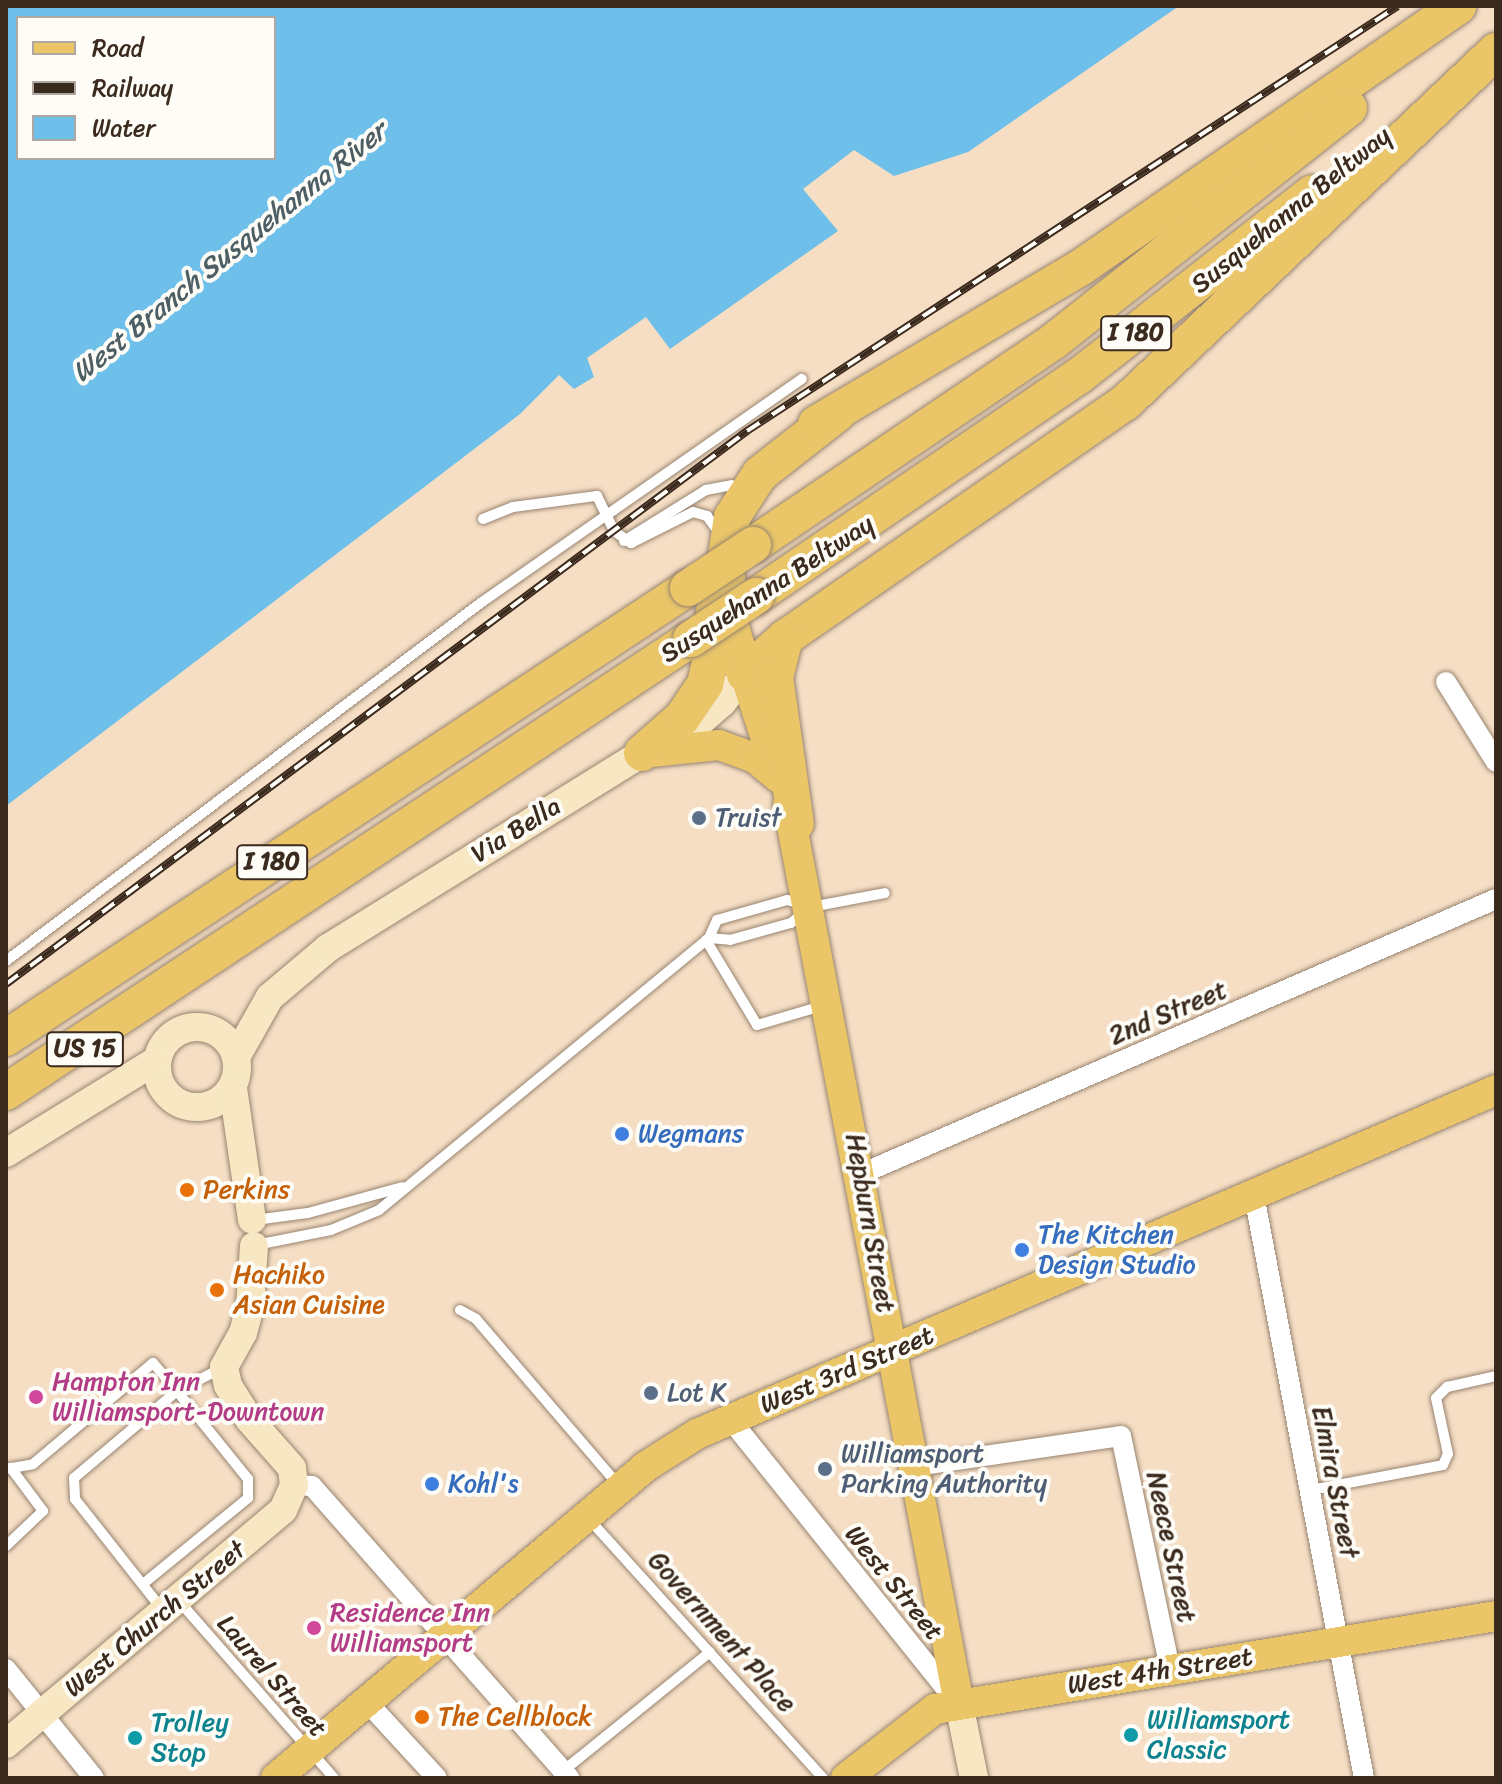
<!DOCTYPE html>
<style>
body{margin:0}
#map{position:relative;width:1502px;height:1784px;overflow:hidden;background:#f5dec4;font-family:Sriracha,sans-serif}
div>[style]{position:absolute}
.water>*{inset:0;background:#6ebfe9}
.roads{filter:drop-shadow(0 0 2px #988471) drop-shadow(0 0 2px #988471)}
.lane>*{height:10px;margin:-5px;padding:0 5px;transform-origin:5px;border-radius:5px;background:#fff}
.street>*{height:20px;margin:-10px;padding:0 10px;transform-origin:10px;border-radius:10px;background:#fff}
.secondary>*{height:28px;margin:-14px;padding:0 14px;transform-origin:14px;border-radius:14px;background:#f7e8c3}
.secondary>.ring{margin:-14px;padding:0;box-sizing:content-box;background:none;border:28px solid #f7e8c3;border-radius:50%}
.primary>*{height:30px;margin:-15px;padding:0 15px;transform-origin:15px;border-radius:15px;background:#eac669}
.highway>*{height:36px;margin:-18px;padding:0 18px;transform-origin:18px;border-radius:18px;background:#eac669}
.rail>*{height:8px;margin-top:-4px;transform-origin:0;background:repeating-linear-gradient(90deg,#fdfcf7 0 15px,#3b2a1e 0 30px);box-sizing:border-box;border-block:2px solid #3b2a1e}
.bridges{filter:drop-shadow(0 0 2px #988471) drop-shadow(0 0 2px #988471)}
.highway-bridge>*{height:36px;margin:-18px;padding:0 18px;transform-origin:18px;border-radius:18px;background:#eac669}
.dots>*{width:22px;height:22px;translate:-50% -50%;box-sizing:border-box;border:4px solid #fdfcf7;border-radius:50%}
span{translate:-50% -50%;white-space:nowrap;text-align:center;line-height:1.15;-webkit-text-stroke:8px #fdfcf7;paint-order:stroke}
.shield-label span{padding:2px 6px;background:#fdfcf7;border:2px solid;border-radius:6px;-webkit-text-stroke-width:0}
.shield-label{font-size:24px;color:#3b2a1e;font-weight:700}
.street-label{font-size:26px;color:#3b2a1e}
.service-label{font-size:26px;color:#4e5e75}
.left{translate:0 -50%;text-align:left}
.shop-label{font-size:26px;color:#366cbe}
.food-label{font-size:26px;color:#c56008}
.hotel-label{font-size:26px;color:#b23c85}
.culture-label{font-size:26px;color:#0d838f}
.water-label{font-size:28px;color:#4d5e65;font-style:italic}
.frame{position:absolute;inset:0;border:8px solid #3b2a1e;pointer-events:none}
.legend{position:absolute;left:16px;top:16px;width:260px;height:144px;box-sizing:border-box;background:#fdfcf7;border:2px solid #afa8a0;margin:0;padding:10px 14px;list-style:none;font-size:24px;color:#3b2a1e}
.legend li{display:flex;align-items:center;gap:16px;height:40px}
.legend b{width:40px;border:2px solid #afa8a0}
</style>
<div id="map">
<div class="water">
<div style="clip-path:polygon(evenodd,6px 6px,1179px 6px,968px 152px,894px 176px,854px 150px,803px 189px,838px 231px,670px 349px,646px 317px,587px 358px,594px 377px,574px 389px,559px 375px,520px 414px,6px 806px,6px 6px,18px 18px,274px 18px,274px 158px,18px 158px,18px 18px)"></div>
</div>
<div class="roads">
<div class="lane">
<div style="left:483px;top:519px;width:32px;rotate:-22deg"></div>
<div style="left:513px;top:507px;width:85px;rotate:-7.5deg"></div>
<div style="left:597px;top:496px;width:39px;rotate:64deg"></div>
<div style="left:614px;top:531px;width:21px;rotate:35deg"></div>
<div style="left:631px;top:543px;width:69px;rotate:-26.6deg"></div>
<div style="left:693px;top:512px;width:15px;rotate:16deg"></div>
<div style="left:707px;top:516px;width:14px;rotate:54deg"></div>
<div style="left:624px;top:541px;width:97px;rotate:-31.9deg"></div>
<div style="left:706px;top:490px;width:26px;rotate:-11deg"></div>
<div style="left:709px;top:938px;width:21px;rotate:5deg"></div>
<div style="left:730px;top:940px;width:63px;rotate:-15.6deg"></div>
<div style="left:791px;top:923px;width:16px;rotate:-40deg"></div>
<div style="left:706px;top:940px;width:99px;rotate:59deg"></div>
<div style="left:757px;top:1025px;width:71px;rotate:-16.4deg"></div>
<div style="left:6px;top:961px;width:596px;rotate:-37.02deg"></div>
<div style="left:482px;top:602px;width:390px;rotate:-34.9deg"></div>
<div style="left:255px;top:1220px;width:53px;rotate:-7.5deg"></div>
<div style="left:308px;top:1213px;width:98px;rotate:-15.3deg"></div>
<div style="left:256px;top:1245px;width:76px;rotate:-11.3deg"></div>
<div style="left:331px;top:1230px;width:52px;rotate:-22.6deg"></div>
<div style="left:379px;top:1210px;width:428px;rotate:-39.5deg"></div>
<div style="left:709px;top:938px;width:20px;rotate:-66deg"></div>
<div style="left:717px;top:920px;width:73px;rotate:-15.9deg"></div>
<div style="left:787px;top:900px;width:25px;rotate:16deg"></div>
<div style="left:811px;top:907px;width:75px;rotate:-10.7deg"></div>
<div style="left:460px;top:1310px;width:18px;rotate:29deg"></div>
<div style="left:476px;top:1319px;width:220px;rotate:49.4deg"></div>
<div style="left:6px;top:1469px;width:27px;rotate:-10deg"></div>
<div style="left:33px;top:1464px;width:157px;rotate:-40.1deg"></div>
<div style="left:153px;top:1363px;width:37px;rotate:49deg"></div>
<div style="left:177px;top:1391px;width:51px;rotate:-27.1deg"></div>
<div style="left:1311px;top:1490px;width:134px;rotate:-10.7deg"></div>
<div style="left:1443px;top:1465px;width:12px;rotate:-66deg"></div>
<div style="left:1448px;top:1454px;width:57px;rotate:-102.1deg"></div>
<div style="left:1436px;top:1398px;width:16px;rotate:-45deg"></div>
<div style="left:1447px;top:1387px;width:50px;rotate:-12.7deg"></div>
<div style="left:588px;top:1518px;width:350px;rotate:47.9deg"></div>
<div style="left:6px;top:1546px;width:51px;rotate:-43.4deg"></div>
<div style="left:43px;top:1511px;width:54px;rotate:-126.7deg"></div>
<div style="left:143px;top:1584px;width:136px;rotate:-39.3deg"></div>
<div style="left:248px;top:1498px;width:19px;rotate:-90deg"></div>
<div style="left:248px;top:1479px;width:113px;rotate:-128.9deg"></div>
<div style="left:177px;top:1391px;width:135px;rotate:139.8deg"></div>
<div style="left:74px;top:1478px;width:21px;rotate:87deg"></div>
<div style="left:75px;top:1499px;width:139px;rotate:51.7deg"></div>
<div style="left:179px;top:1601px;width:235px;rotate:48.8deg"></div>
<div style="left:563px;top:1771px;width:189px;rotate:-39deg"></div>
</div>
<div class="street">
<div style="left:1446px;top:682px;width:94px;rotate:58deg"></div>
<div style="left:861px;top:1174px;width:692px;rotate:-23.42deg"></div>
<div style="left:1254px;top:1195px;width:593px;rotate:79.32deg"></div>
<div style="left:730px;top:1419px;width:361px;rotate:51.3deg"></div>
<div style="left:916px;top:1466px;width:207px;rotate:-8.3deg"></div>
<div style="left:1121px;top:1436px;width:237px;rotate:78.1deg"></div>
<div style="left:294px;top:1485px;width:18px;rotate:3deg"></div>
<div style="left:312px;top:1486px;width:389px;rotate:48.6deg"></div>
<div style="left:6px;top:1669px;width:140px;rotate:51.1deg"></div>
<div style="left:367px;top:1702px;width:103px;rotate:47.4deg"></div>
</div>
<div class="secondary">
<div class="ring" style="left:157px;top:1027px;width:52px;height:52px"></div>
<div style="left:236px;top:1057px;width:69px;rotate:-60.5deg"></div>
<div style="left:270px;top:997px;width:76px;rotate:-40.2deg"></div>
<div style="left:328px;top:948px;width:370px;rotate:-31.8deg"></div>
<div style="left:642px;top:753px;width:55px;rotate:-25.6deg"></div>
<div style="left:692px;top:729px;width:40px;rotate:-41deg"></div>
<div style="left:722px;top:703px;width:37px;rotate:-52deg"></div>
<div style="left:233px;top:1088px;width:133px;rotate:81.8deg"></div>
<div style="left:6px;top:1153px;width:177px;rotate:-31.6deg"></div>
<div style="left:959px;top:1704px;width:76px;rotate:78.5deg"></div>
<div style="left:6px;top:1744px;width:363px;rotate:-40.2deg"></div>
<div style="left:283px;top:1510px;width:27px;rotate:-66deg"></div>
<div style="left:294px;top:1485px;width:17px;rotate:-97deg"></div>
<div style="left:292px;top:1468px;width:65px;rotate:-131.3deg"></div>
<div style="left:249px;top:1419px;width:40px;rotate:-122deg"></div>
<div style="left:228px;top:1385px;width:18px;rotate:-103deg"></div>
<div style="left:224px;top:1367px;width:39px;rotate:-61deg"></div>
<div style="left:243px;top:1333px;width:28px;rotate:-75deg"></div>
<div style="left:250px;top:1306px;width:60px;rotate:-86.2deg"></div>
</div>
<div class="primary">
<div style="left:745px;top:674px;width:95px;rotate:72.1deg"></div>
<div style="left:642px;top:753px;width:77px;rotate:-5.9deg"></div>
<div style="left:719px;top:745px;width:38px;rotate:20deg"></div>
<div style="left:755px;top:758px;width:30px;rotate:40deg"></div>
<div style="left:788px;top:805px;width:915px;rotate:79.23deg"></div>
<div style="left:276px;top:1778px;width:483px;rotate:-40.1deg"></div>
<div style="left:645px;top:1467px;width:62px;rotate:-32.4deg"></div>
<div style="left:697px;top:1434px;width:870px;rotate:-23.29deg"></div>
<div style="left:846px;top:1778px;width:113px;rotate:-37.8deg"></div>
<div style="left:935px;top:1709px;width:569px;rotate:-9.41deg"></div>
</div>
<div class="highway">
<div style="left:838px;top:413px;width:99px;rotate:142deg"></div>
<div style="left:760px;top:474px;width:51px;rotate:123.1deg"></div>
<div style="left:732px;top:517px;width:40px;rotate:98.5deg"></div>
<div style="left:726px;top:557px;width:63px;rotate:87.3deg"></div>
<div style="left:729px;top:620px;width:56px;rotate:73.5deg"></div>
<div style="left:745px;top:674px;width:54px;rotate:-42deg"></div>
<div style="left:785px;top:638px;width:415px;rotate:-34.7deg"></div>
<div style="left:1126px;top:402px;width:510px;rotate:-43.49deg"></div>
<div style="left:816px;top:424px;width:307px;rotate:-30.6deg"></div>
<div style="left:1080px;top:268px;width:460px;rotate:-34.7deg"></div>
<div style="left:753px;top:545px;width:364px;rotate:-34.1deg"></div>
<div style="left:1054px;top:341px;width:376px;rotate:-38.3deg"></div>
<div style="left:756px;top:596px;width:391px;rotate:-34.3deg"></div>
<div style="left:1079px;top:376px;width:296px;rotate:-38.1deg"></div>
<div style="left:785px;top:638px;width:40px;rotate:104.4deg"></div>
<div style="left:775px;top:677px;width:148px;rotate:81.9deg"></div>
<div style="left:642px;top:753px;width:53px;rotate:-41.2deg"></div>
<div style="left:682px;top:718px;width:41px;rotate:-55.9deg"></div>
<div style="left:705px;top:684px;width:40px;rotate:-77deg"></div>
<div style="left:714px;top:645px;width:34px;rotate:-90deg"></div>
<div style="left:6px;top:1038px;width:817px;rotate:-33.42deg"></div>
<div style="left:6px;top:1092px;width:821px;rotate:-33.48deg"></div>
</div>
</div>
<div class="rail">
<div style="left:6px;top:984px;width:925px;rotate:-36.73deg"></div>
<div style="left:747px;top:431px;width:777px;rotate:-33.14deg"></div>
</div>
<div class="bridges">
<div class="highway-bridge">
<div style="left:688px;top:588px;width:78px;rotate:-33.5deg"></div>
<div style="left:691px;top:639px;width:78px;rotate:-33.5deg"></div>
</div>
</div>
<div class="dots">
<div style="left:699px;top:818px;background:#5c6f8a"></div>
<div style="left:622px;top:1134px;background:#3f7fe0"></div>
<div style="left:187px;top:1190px;background:#e8710a"></div>
<div style="left:1022px;top:1250px;background:#3f7fe0"></div>
<div style="left:217px;top:1290px;background:#e8710a"></div>
<div style="left:651px;top:1393px;background:#5c6f8a"></div>
<div style="left:36px;top:1397px;background:#d1479c"></div>
<div style="left:825px;top:1469px;background:#5c6f8a"></div>
<div style="left:432px;top:1484px;background:#3f7fe0"></div>
<div style="left:314px;top:1628px;background:#d1479c"></div>
<div style="left:422px;top:1717px;background:#e8710a"></div>
<div style="left:1131px;top:1735px;background:#0f9aa8"></div>
<div style="left:135px;top:1738px;background:#0f9aa8"></div>
</div>
<div class="shield-label">
<span style="left:1136px;top:333px">I 180</span>
<span style="left:272px;top:862px">I 180</span>
<span style="left:85px;top:1049px">US 15</span>
</div>
<div class="street-label">
<span style="left:1291px;top:210px;rotate:-39deg">Susquehanna Beltway</span>
<span style="left:767px;top:589px;rotate:-33deg">Susquehanna Beltway</span>
<span style="left:516px;top:830px;rotate:-32deg">Via Bella</span>
<span style="left:1168px;top:1013px;rotate:-23deg">2nd Street</span>
<span style="left:870px;top:1223px;rotate:80deg">Hepburn Street</span>
<span style="left:847px;top:1370px;rotate:-23deg">West 3rd Street</span>
<span style="left:1335px;top:1482px;rotate:79deg">Elmira Street</span>
<span style="left:1171px;top:1547px;rotate:78deg">Neece Street</span>
<span style="left:894px;top:1583px;rotate:51deg">West Street</span>
<span style="left:155px;top:1619px;rotate:-40deg">West Church Street</span>
<span style="left:722px;top:1632px;rotate:48deg">Government Place</span>
<span style="left:1160px;top:1671px;rotate:-9deg">West 4th Street</span>
<span style="left:272px;top:1676px;rotate:49deg">Laurel Street</span>
</div>
<div class="service-label">
<span class="left" style="left:715px;top:818px">Truist</span>
<span class="left" style="left:667px;top:1393px">Lot K</span>
<span class="left" style="left:841px;top:1469px">Williamsport<br>Parking Authority</span>
</div>
<div class="shop-label">
<span class="left" style="left:638px;top:1134px">Wegmans</span>
<span class="left" style="left:1038px;top:1250px">The Kitchen<br>Design Studio</span>
<span class="left" style="left:448px;top:1484px">Kohl's</span>
</div>
<div class="food-label">
<span class="left" style="left:203px;top:1190px">Perkins</span>
<span class="left" style="left:233px;top:1290px">Hachiko<br>Asian Cuisine</span>
<span class="left" style="left:438px;top:1717px">The Cellblock</span>
</div>
<div class="hotel-label">
<span class="left" style="left:52px;top:1397px">Hampton Inn<br>Williamsport-Downtown</span>
<span class="left" style="left:330px;top:1628px">Residence Inn<br>Williamsport</span>
</div>
<div class="culture-label">
<span class="left" style="left:1147px;top:1735px">Williamsport<br>Classic</span>
<span class="left" style="left:151px;top:1738px">Trolley<br>Stop</span>
</div>
<div class="water-label">
<span style="left:229px;top:252px;rotate:-39deg">West Branch Susquehanna River</span>
</div>
<div class="frame"></div>
<ul class="legend">
<li><b style="height:10px;background:#eac669"></b>Road</li>
<li><b style="height:10px;background:#3b2a1e"></b>Railway</li>
<li><b style="height:22px;background:#6ebfe9"></b>Water</li>
</ul>
</div>
